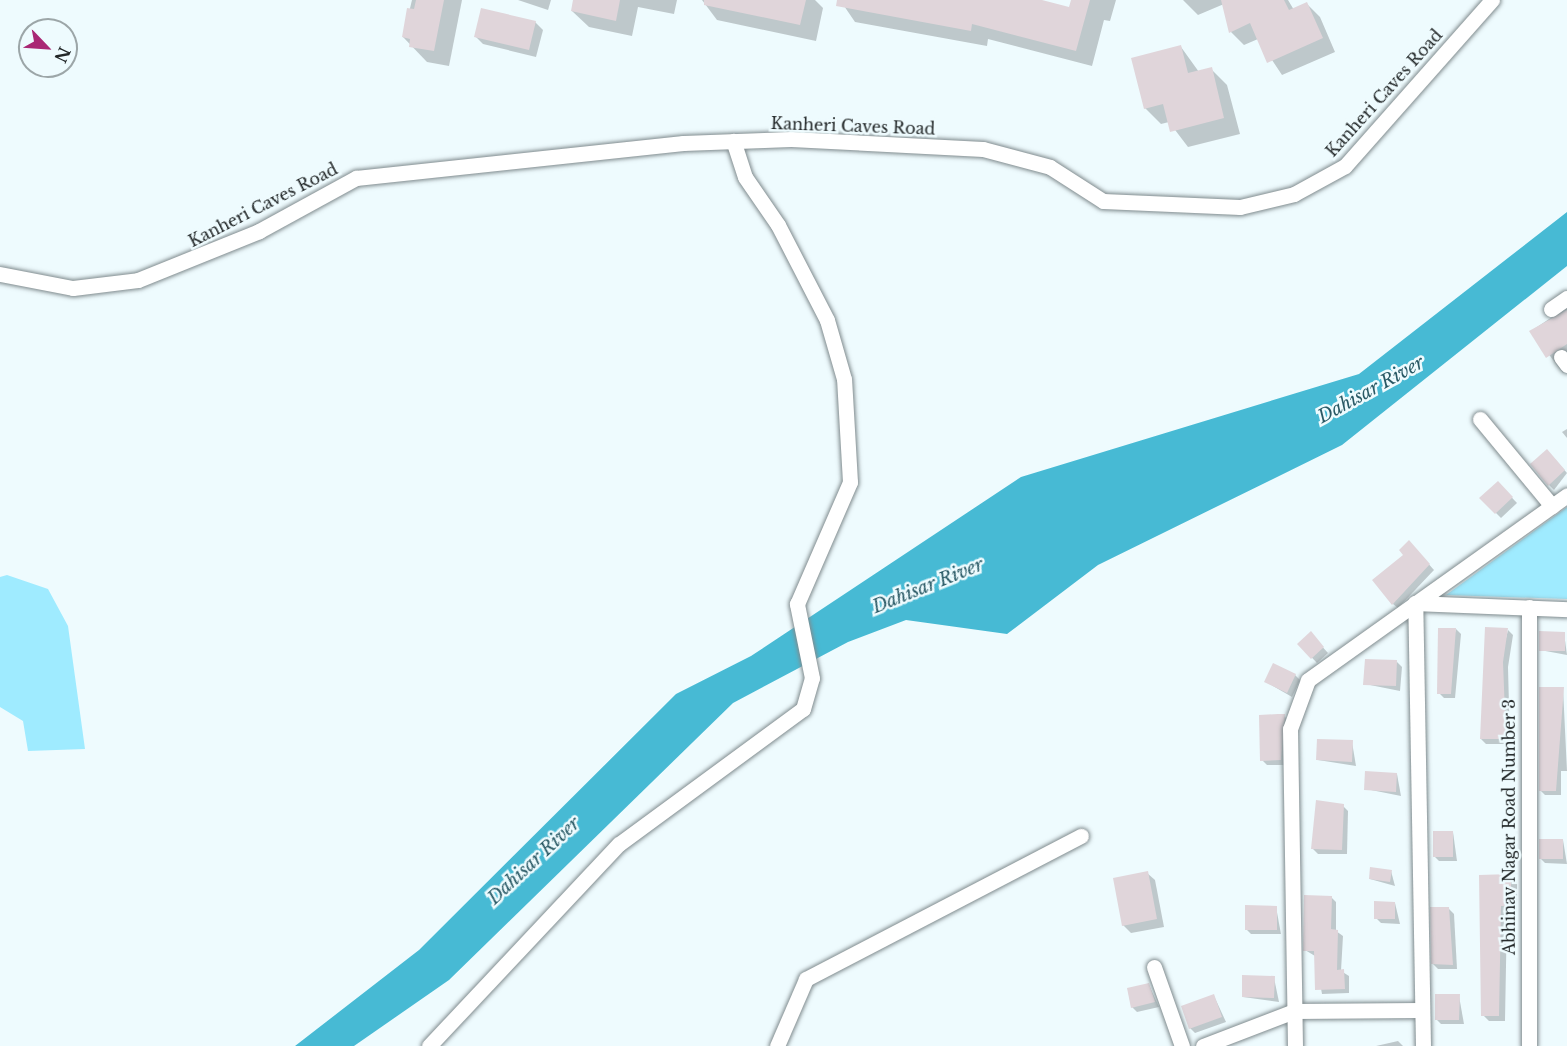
<!DOCTYPE html>
<style>
body{margin:0}
#map{position:relative;width:1567px;height:1046px;overflow:hidden;background:#eefbfe;font-family:"Libre Baskerville",serif}
div>[style]{position:absolute}
.green>*{inset:0;background:#9febff}
.water>*{inset:0;background:#47bad4}
.shadow>*{inset:0;background:#0003}
.building>*{inset:0;background:#e0d5da}
.roads{filter:drop-shadow(0 0 2px #808b8e) drop-shadow(0 0 2px #808b8e)}
.street>*{height:15px;margin:-7.5px;padding:0 7.5px;transform-origin:7.5px;border-radius:7.5px;background:#fff}
span{translate:-50% -50%;white-space:nowrap;text-align:center;line-height:1.15;-webkit-text-stroke:5px #eefbfe;paint-order:stroke}
.street-label{font-size:16px;color:#222728}
.water-label{font-size:18px;color:#295965;font-style:italic}
.north{position:absolute;left:18px;top:18px;width:60px;height:60px;box-sizing:border-box;background:#eefbfe;border:2px solid #9ca6a8;border-radius:50%;rotate:115deg;font-size:16px;font-weight:700;line-height:24px;text-align:center;color:#222728}
.north::after{content:'';display:block;margin:auto;width:21px;height:27px;background:#a92774;clip-path:polygon(50% 0,100% 100%,50% 72%,0 100%)}
</style>
<div id="map">
<div class="green">
<div style="clip-path:polygon(1567px 507px,1567px 599px,1446px 595px)"></div>
<div style="clip-path:polygon(7px 575px,48px 589px,68px 626px,85px 749px,28px 751px,23px 721px,0 707px,0 577px)"></div>
</div>
<div class="water">
<div style="clip-path:polygon(1567px 212px,1567px 266px,1342px 445px,1098px 565px,1007px 634px,906px 620px,848px 642px,733px 703px,449px 980px,354px 1046px,295px 1046px,419px 950px,676px 694px,751px 656px,1021px 477px,1359px 374px)"></div>
</div>
<div class="shadow">
<div style="clip-path:polygon(412px 0,462px 0,449px 66px,427px 62px,403px 37px)"></div>
<div style="clip-path:polygon(518px 0,551px 0,548px 10px)"></div>
<div style="clip-path:polygon(575px 0,677px 0,674px 14px,638px 7px,632px 36px,589px 27px,572px 11px)"></div>
<div style="clip-path:polygon(702px 0,815px 0,823px 8px,816px 41px,717px 20px)"></div>
<div style="clip-path:polygon(840px 0,1033px 0,1070px 9px,1073px 0,1116px 0,1110px 21px,1104px 20px,1092px 66px,988px 39px,987px 46px,855px 22px)"></div>
<div style="clip-path:polygon(1183px 0,1288px 0,1294px 10px,1307px 4px,1320px 17px,1335px 52px,1282px 75px,1258px 39px,1244px 45px,1231px 32px,1224px 4px,1198px 15px)"></div>
<div style="clip-path:polygon(535px 22px,543px 30px,536px 57px,483px 44px,475px 36px)"></div>
<div style="clip-path:polygon(1181px 47px,1199px 72px,1211px 69px,1227px 85px,1240px 134px,1188px 147px,1169px 122px,1161px 124px,1145px 108px)"></div>
<div style="clip-path:polygon(1567px 307px,1567px 370px,1563px 373px,1531px 331px)"></div>
<div style="clip-path:polygon(1567px 429px,1567px 438px,1562px 432px)"></div>
<div style="clip-path:polygon(1552px 456px,1567px 473px,1554px 490px,1549px 485px)"></div>
<div style="clip-path:polygon(1498px 483px,1517px 503px,1501px 518px,1481px 498px)"></div>
<div style="clip-path:polygon(1409px 542px,1434px 570px,1398px 608px,1393px 604px)"></div>
<div style="clip-path:polygon(1456px 629px,1461px 634px,1455px 698px,1444px 698px,1439px 693px)"></div>
<div style="clip-path:polygon(1508px 630px,1513px 635px,1508px 667px,1510px 744px,1486px 744px,1481px 739px)"></div>
<div style="clip-path:polygon(1310px 633px,1328px 653px,1317px 663px,1299px 644px)"></div>
<div style="clip-path:polygon(1564px 633px,1567px 655px,1540px 650px)"></div>
<div style="clip-path:polygon(1397px 662px,1402px 667px,1400px 691px,1365px 684px)"></div>
<div style="clip-path:polygon(1295px 675px,1300px 680px,1292px 697px,1266px 682px)"></div>
<div style="clip-path:polygon(1563px 688px,1567px 771px,1561px 771px,1561px 795px,1545px 795px,1540px 790px)"></div>
<div style="clip-path:polygon(1284px 716px,1289px 721px,1285px 765px,1267px 765px,1262px 760px)"></div>
<div style="clip-path:polygon(1352px 742px,1356px 766px,1318px 760px)"></div>
<div style="clip-path:polygon(1397px 774px,1401px 796px,1366px 789px)"></div>
<div style="clip-path:polygon(1343px 806px,1348px 811px,1347px 854px,1318px 854px,1313px 849px)"></div>
<div style="clip-path:polygon(1453px 832px,1457px 861px,1439px 861px,1434px 856px)"></div>
<div style="clip-path:polygon(1563px 840px,1567px 864px,1545px 863px,1540px 858px)"></div>
<div style="clip-path:polygon(1391px 871px,1395px 886px,1370px 879px)"></div>
<div style="clip-path:polygon(1147px 873px,1155px 880px,1164px 927px,1131px 933px,1123px 925px)"></div>
<div style="clip-path:polygon(1480px 876px,1510px 876px,1517px 882px,1517px 912px,1507px 912px,1505px 1021px,1489px 1021px,1483px 1015px)"></div>
<div style="clip-path:polygon(1331px 897px,1336px 902px,1336px 931px,1343px 936px,1341px 971px,1349px 976px,1349px 993px,1322px 994px,1315px 956px,1305px 950px)"></div>
<div style="clip-path:polygon(1395px 903px,1400px 924px,1381px 923px,1376px 918px)"></div>
<div style="clip-path:polygon(1276px 907px,1281px 934px,1251px 934px,1246px 929px)"></div>
<div style="clip-path:polygon(1449px 909px,1454px 914px,1457px 969px,1438px 969px,1433px 964px)"></div>
<div style="clip-path:polygon(1274px 978px,1279px 1002px,1243px 997px)"></div>
<div style="clip-path:polygon(1149px 985px,1159px 1007px,1137px 1012px,1132px 1007px)"></div>
<div style="clip-path:polygon(1214px 996px,1226px 1022px,1195px 1033px,1190px 1028px)"></div>
<div style="clip-path:polygon(1459px 996px,1464px 1024px,1441px 1024px,1436px 1019px)"></div>
<div style="clip-path:polygon(1398px 1041px,1403px 1046px,1376px 1046px)"></div>
</div>
<div class="building">
<div style="clip-path:polygon(416px 0,444px 0,434px 51px,409px 47px,410px 39px,402px 37px,407px 8px,414px 9px)"></div>
<div style="clip-path:polygon(573px 0,620px 0,616px 21px,571px 11px)"></div>
<div style="clip-path:polygon(704px 0,806px 0,800px 25px,704px 5px)"></div>
<div style="clip-path:polygon(837px 0,1042px 0,1069px 7px,1071px 0,1090px 0,1076px 51px,972px 24px,971px 31px,836px 6px)"></div>
<div style="clip-path:polygon(1221px 0,1284px 0,1289px 10px,1307px 2px,1323px 38px,1267px 63px,1250px 23px,1229px 33px)"></div>
<div style="clip-path:polygon(481px 8px,536px 21px,529px 50px,474px 37px)"></div>
<div style="clip-path:polygon(1181px 45px,1188px 73px,1212px 67px,1224px 118px,1170px 132px,1163px 104px,1144px 109px,1131px 58px)"></div>
<div style="clip-path:polygon(1567px 310px,1567px 344px,1546px 358px,1529px 331px)"></div>
<div style="clip-path:polygon(1547px 449px,1565px 470px,1548px 486px,1530px 464px)"></div>
<div style="clip-path:polygon(1498px 481px,1513px 497px,1495px 514px,1479px 498px)"></div>
<div style="clip-path:polygon(1409px 540px,1430px 564px,1392px 605px,1372px 580px,1403px 555px,1399px 550px)"></div>
<div style="clip-path:polygon(1485px 627px,1508px 628px,1503px 662px,1506px 739px,1480px 739px)"></div>
<div style="clip-path:polygon(1438px 628px,1456px 628px,1451px 694px,1437px 694px)"></div>
<div style="clip-path:polygon(1311px 631px,1324px 647px,1311px 659px,1297px 644px)"></div>
<div style="clip-path:polygon(1539px 631px,1565px 632px,1565px 651px,1539px 651px)"></div>
<div style="clip-path:polygon(1365px 659px,1397px 660px,1396px 686px,1363px 685px)"></div>
<div style="clip-path:polygon(1273px 663px,1296px 674px,1287px 693px,1264px 682px)"></div>
<div style="clip-path:polygon(1539px 687px,1564px 687px,1556px 791px,1539px 791px)"></div>
<div style="clip-path:polygon(1278px 714px,1285px 714px,1281px 760px,1260px 761px,1259px 715px)"></div>
<div style="clip-path:polygon(1317px 739px,1353px 740px,1352px 762px,1316px 760px)"></div>
<div style="clip-path:polygon(1365px 771px,1397px 773px,1396px 792px,1364px 790px)"></div>
<div style="clip-path:polygon(1316px 800px,1344px 804px,1342px 850px,1311px 849px)"></div>
<div style="clip-path:polygon(1433px 831px,1453px 831px,1453px 857px,1433px 857px)"></div>
<div style="clip-path:polygon(1539px 839px,1563px 839px,1563px 859px,1539px 859px)"></div>
<div style="clip-path:polygon(1370px 867px,1392px 870px,1390px 882px,1369px 879px)"></div>
<div style="clip-path:polygon(1148px 871px,1157px 919px,1122px 926px,1113px 878px)"></div>
<div style="clip-path:polygon(1511px 874px,1511px 906px,1501px 906px,1499px 1016px,1481px 1016px,1479px 875px)"></div>
<div style="clip-path:polygon(1304px 895px,1332px 896px,1331px 929px,1338px 930px,1337px 970px,1344px 969px,1345px 989px,1315px 990px,1314px 951px,1303px 951px)"></div>
<div style="clip-path:polygon(1374px 901px,1395px 902px,1395px 919px,1374px 919px)"></div>
<div style="clip-path:polygon(1245px 905px,1277px 906px,1277px 930px,1245px 930px)"></div>
<div style="clip-path:polygon(1430px 907px,1449px 907px,1453px 965px,1431px 964px)"></div>
<div style="clip-path:polygon(1242px 975px,1275px 976px,1274px 998px,1242px 997px)"></div>
<div style="clip-path:polygon(1149px 983px,1155px 1002px,1131px 1008px,1127px 988px)"></div>
<div style="clip-path:polygon(1214px 994px,1222px 1017px,1189px 1029px,1181px 1006px)"></div>
<div style="clip-path:polygon(1435px 994px,1460px 994px,1459px 1020px,1435px 1020px)"></div>
</div>
<div class="roads">
<div class="street">
<div style="left:0;top:274px;width:74px;rotate:10.9deg"></div>
<div style="left:73px;top:288px;width:65px;rotate:-7deg"></div>
<div style="left:138px;top:280px;width:131px;rotate:-22deg"></div>
<div style="left:259px;top:231px;width:111px;rotate:-28.7deg"></div>
<div style="left:356px;top:178px;width:329px;rotate:-6.1deg"></div>
<div style="left:683px;top:143px;width:108px;rotate:-2.1deg"></div>
<div style="left:791px;top:139px;width:192px;rotate:3deg"></div>
<div style="left:983px;top:149px;width:69px;rotate:15deg"></div>
<div style="left:1050px;top:167px;width:63px;rotate:32.7deg"></div>
<div style="left:1103px;top:201px;width:137px;rotate:2.5deg"></div>
<div style="left:1240px;top:207px;width:56px;rotate:-13.5deg"></div>
<div style="left:1294px;top:194px;width:58px;rotate:-28.8deg"></div>
<div style="left:1345px;top:166px;width:222px;rotate:-48.5deg"></div>
<div style="left:1551px;top:309px;width:19px;rotate:-35deg"></div>
<div style="left:1561px;top:357px;width:10px;rotate:53deg"></div>
<div style="left:1480px;top:419px;width:113px;rotate:50.4deg"></div>
<div style="left:1529px;top:607px;width:439px;rotate:90deg"></div>
<div style="left:1154px;top:967px;width:84px;rotate:70.5deg"></div>
<div style="left:429px;top:1046px;width:277px;rotate:-46.8deg"></div>
<div style="left:619px;top:844px;width:228px;rotate:-36.3deg"></div>
<div style="left:803px;top:709px;width:32px;rotate:-74deg"></div>
<div style="left:812px;top:678px;width:76px;rotate:-101.5deg"></div>
<div style="left:797px;top:604px;width:133px;rotate:-66.5deg"></div>
<div style="left:850px;top:482px;width:103px;rotate:-93.3deg"></div>
<div style="left:844px;top:379px;width:61px;rotate:-106.1deg"></div>
<div style="left:827px;top:320px;width:107px;rotate:-117.3deg"></div>
<div style="left:778px;top:225px;width:58px;rotate:-124.5deg"></div>
<div style="left:745px;top:177px;width:38px;rotate:-108deg"></div>
<div style="left:777px;top:1046px;width:73px;rotate:-66.6deg"></div>
<div style="left:806px;top:979px;width:310px;rotate:-27.5deg"></div>
<div style="left:1203px;top:1046px;width:97px;rotate:-21deg"></div>
<div style="left:1294px;top:1011px;width:126px;rotate:-0.5deg"></div>
<div style="left:1295px;top:1046px;width:317px;rotate:-90.9deg"></div>
<div style="left:1290px;top:729px;width:52px;rotate:-69.8deg"></div>
<div style="left:1308px;top:680px;width:318px;rotate:-35.5deg"></div>
<div style="left:1423px;top:1046px;width:443px;rotate:-91deg"></div>
<div style="left:1415px;top:603px;width:152px;rotate:2.3deg"></div>
</div>
</div>
<div class="street-label">
<span style="left:1384px;top:93px;rotate:-48deg">Kanheri Caves Road</span>
<span style="left:853px;top:126px;rotate:2deg">Kanheri Caves Road</span>
<span style="left:263px;top:205px;rotate:-27deg">Kanheri Caves Road</span>
<span style="left:1509px;top:827px;rotate:-90deg">Abhinav Nagar Road Number 3</span>
</div>
<div class="water-label">
<span style="left:1371px;top:390px;rotate:-29deg">Dahisar River</span>
<span style="left:928px;top:586px;rotate:-22deg">Dahisar River</span>
<span style="left:534px;top:861px;rotate:-43deg">Dahisar River</span>
</div>
<div class="north">N</div>
</div>
